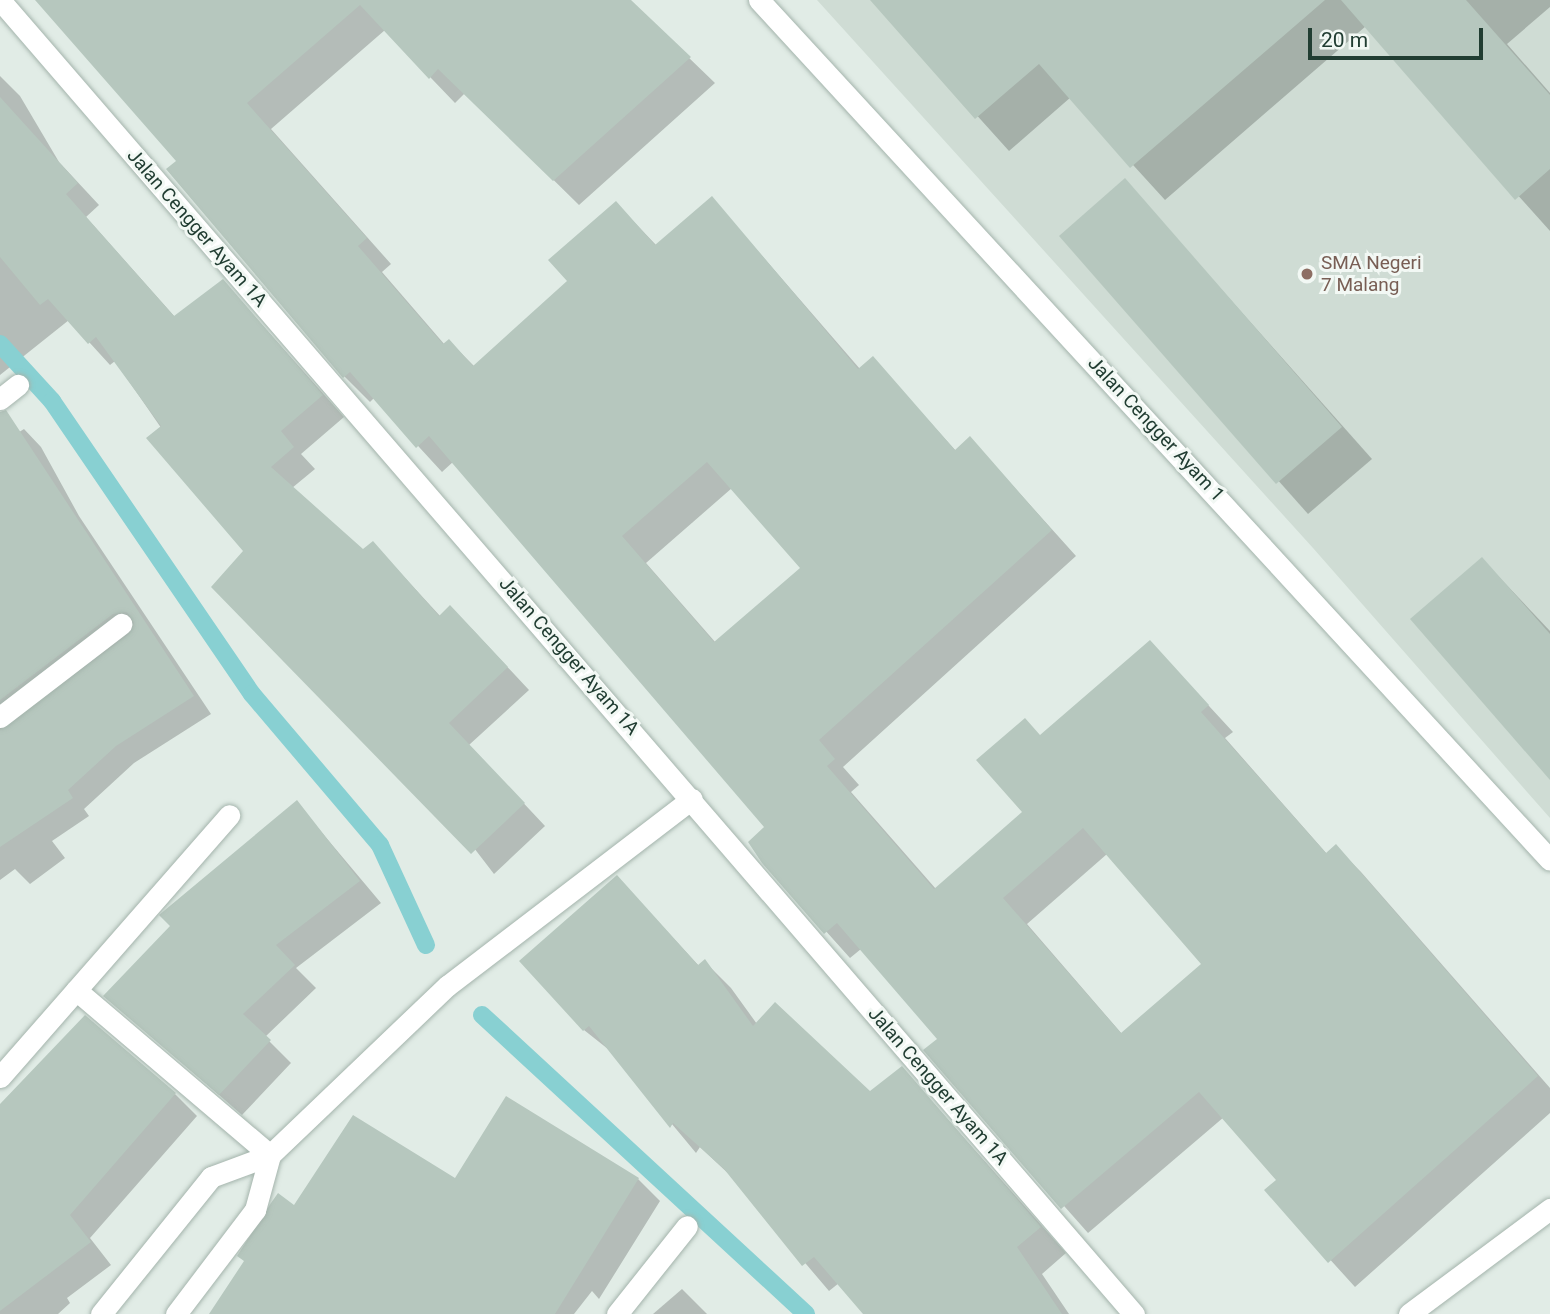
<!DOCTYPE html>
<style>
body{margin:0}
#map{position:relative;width:1550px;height:1314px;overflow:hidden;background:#e1ece6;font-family:Roboto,sans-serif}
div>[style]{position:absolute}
.built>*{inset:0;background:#cfdcd4}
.shadow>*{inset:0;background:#0003}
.stream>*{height:18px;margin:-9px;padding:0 9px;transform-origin:9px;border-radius:9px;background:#88d0d2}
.building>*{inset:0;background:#b6c7be}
.roads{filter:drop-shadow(0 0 2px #a4b4ac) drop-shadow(0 0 2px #a4b4ac)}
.minor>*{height:21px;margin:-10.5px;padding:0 10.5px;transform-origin:10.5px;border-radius:10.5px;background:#fff}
.dots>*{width:19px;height:19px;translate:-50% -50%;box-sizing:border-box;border:4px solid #f2f8f4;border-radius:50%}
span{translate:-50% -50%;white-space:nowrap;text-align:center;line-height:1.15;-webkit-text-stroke:6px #f2f8f4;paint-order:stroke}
.street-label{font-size:19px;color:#213d32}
.education-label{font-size:19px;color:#785e54}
.left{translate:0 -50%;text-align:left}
.scale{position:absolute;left:1308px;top:28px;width:175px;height:32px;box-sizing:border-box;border:4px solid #213d32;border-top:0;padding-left:9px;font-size:21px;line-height:24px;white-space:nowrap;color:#213d32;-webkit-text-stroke:5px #f2f8f4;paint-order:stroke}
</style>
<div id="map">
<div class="built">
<div style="clip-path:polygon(817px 0,1550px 0,1550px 818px,1313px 548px)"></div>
</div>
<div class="shadow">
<div style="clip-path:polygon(evenodd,39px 0,629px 0,715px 83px,579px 205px,465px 93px,455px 103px,385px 30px,271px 129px,391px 264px,382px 272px,445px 345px,449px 341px,475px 367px,570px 282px,616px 203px,657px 246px,712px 198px,860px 369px,873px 359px,956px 451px,970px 438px,1076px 556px,843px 767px,859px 785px,851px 792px,936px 889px,1025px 813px,1041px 737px,1150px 642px,1233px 732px,1225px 738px,1327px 854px,1336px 847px,1361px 872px,1550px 1088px,1550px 1113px,1355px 1287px,1267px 1190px,1278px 1180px,1224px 1117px,1088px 1233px,926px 1050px,940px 1039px,861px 949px,850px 958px,764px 862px,767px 827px,454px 461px,442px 472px,374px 398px,370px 402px,345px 377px,178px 161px,39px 0,732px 488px,803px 568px,716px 643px,646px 563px,732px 488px,39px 0,1107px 854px,1204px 964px,1122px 1034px,1027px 924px,1107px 854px)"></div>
<div style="clip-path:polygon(873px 0,1550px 0,1550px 7px,1507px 44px,1550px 93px,1550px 231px,1366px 26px,1165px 200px,1071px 97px,1009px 151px)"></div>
<div style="clip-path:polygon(0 76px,20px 96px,59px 162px,99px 205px,86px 217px,175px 317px,223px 281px,344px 417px,301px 454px,315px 469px,292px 488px,363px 552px,373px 543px,441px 617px,472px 629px,529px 690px,469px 745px,545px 826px,494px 874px,246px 551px,115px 361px,110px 365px,69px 320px,0 375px)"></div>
<div style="clip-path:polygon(1125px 181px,1372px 459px,1308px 514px,1061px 236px)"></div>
<div style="clip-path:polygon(24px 429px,41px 447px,79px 516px,211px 714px,134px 763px,84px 809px,89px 816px,52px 841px,65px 858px,30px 884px,15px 869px,0 880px,0 444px)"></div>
<div style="clip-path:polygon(1482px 559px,1550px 631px,1550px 777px)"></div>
<div style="clip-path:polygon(297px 803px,381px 903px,296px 968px,316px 988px,265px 1037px,291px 1063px,242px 1115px,106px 996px)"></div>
<div style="clip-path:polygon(617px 877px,699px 966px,705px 962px,731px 988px,757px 1024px,870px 1093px,902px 1068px,1066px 1253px,1042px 1274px,1069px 1314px,866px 1314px,839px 1283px,829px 1291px,732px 1177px,700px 1147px,696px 1153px,613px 1053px,584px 1030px)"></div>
<div style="clip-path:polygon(175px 1094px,197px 1116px,90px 1238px,111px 1265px,67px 1298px,70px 1303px,58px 1314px,0 1314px,0 1153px)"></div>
<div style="clip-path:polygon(638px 1179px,660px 1201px,599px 1299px,592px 1291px,574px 1314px,211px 1314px,294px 1208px,455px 1181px)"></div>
<div style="clip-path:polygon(682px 1289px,707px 1314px,653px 1314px)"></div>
</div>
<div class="stream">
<div style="left:0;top:344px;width:77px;rotate:47.6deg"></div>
<div style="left:52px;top:401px;width:355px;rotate:55.7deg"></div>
<div style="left:252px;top:694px;width:198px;rotate:49.7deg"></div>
<div style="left:380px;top:845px;width:110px;rotate:65.3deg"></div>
<div style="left:482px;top:1015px;width:441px;rotate:42.7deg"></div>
</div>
<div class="building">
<div style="clip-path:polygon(evenodd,35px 0,631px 0,691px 57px,553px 181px,438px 69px,429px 79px,360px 5px,247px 103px,367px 238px,358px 246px,443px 344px,449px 339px,473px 366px,567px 281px,548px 260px,616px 201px,655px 245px,712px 196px,858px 369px,873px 356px,955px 450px,970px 436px,1052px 530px,819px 740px,835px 759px,827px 766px,934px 889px,1022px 812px,976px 760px,1025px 718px,1040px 735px,1150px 640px,1209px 705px,1201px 712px,1326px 853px,1336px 844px,1538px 1076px,1328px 1263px,1264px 1190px,1276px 1180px,1199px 1092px,1061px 1209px,923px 1050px,937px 1039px,837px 923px,824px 934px,762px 863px,748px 842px,764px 827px,429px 436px,416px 448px,350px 372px,343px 378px,166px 169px,176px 161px,35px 0,707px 462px,800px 568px,714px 642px,622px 536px,707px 462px,35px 0,1083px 828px,1201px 964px,1121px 1033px,1003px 898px,1083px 828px)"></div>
<div style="clip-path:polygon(870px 0,1325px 0,1130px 168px,1039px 64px,975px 119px)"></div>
<div style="clip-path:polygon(1341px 0,1466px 0,1550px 95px,1550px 169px,1515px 200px)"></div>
<div style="clip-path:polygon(0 97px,78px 183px,66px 194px,174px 316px,223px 279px,323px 395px,281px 431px,294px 447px,271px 467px,363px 549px,373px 541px,439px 616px,450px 605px,508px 667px,449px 723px,525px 803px,471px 854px,211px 587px,243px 551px,146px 438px,161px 426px,96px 337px,88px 344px,48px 299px,40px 305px,0 257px)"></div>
<div style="clip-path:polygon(1125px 178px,1342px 427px,1276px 484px,1059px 236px)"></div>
<div style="clip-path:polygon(6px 410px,194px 696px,116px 746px,68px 790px,73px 798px,0 847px,0 730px,129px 634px,134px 623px,127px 612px,113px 614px,0 700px,0 412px)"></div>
<div style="clip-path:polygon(1482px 557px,1550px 634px,1550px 780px,1410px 619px)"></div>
<div style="clip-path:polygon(297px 800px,360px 881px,276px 945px,295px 965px,243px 1014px,271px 1040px,219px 1095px,103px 996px,170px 926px,159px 915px)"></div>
<div style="clip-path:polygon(617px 875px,698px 965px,705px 959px,753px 1026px,775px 1002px,870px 1091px,902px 1066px,1041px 1227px,1017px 1247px,1062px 1314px,863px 1314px,814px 1257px,802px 1266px,724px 1169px,673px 1123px,670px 1128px,589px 1026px,583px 1031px,519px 961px)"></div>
<div style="clip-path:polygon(85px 1015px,176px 1093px,70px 1215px,91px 1242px,0 1311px,0 1104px)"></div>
<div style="clip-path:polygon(506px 1096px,639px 1178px,555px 1314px,209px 1314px,244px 1261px,237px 1256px,271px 1203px,278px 1193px,294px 1205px,353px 1115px,455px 1178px)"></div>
</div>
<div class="roads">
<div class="minor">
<div style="left:0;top:0;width:1736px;rotate:49.21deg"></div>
<div style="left:759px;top:0;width:1168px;rotate:47.39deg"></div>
<div style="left:0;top:399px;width:23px;rotate:-38deg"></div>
<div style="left:0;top:717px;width:153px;rotate:-37.5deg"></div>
<div style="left:76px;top:990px;width:255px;rotate:40.4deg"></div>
<div style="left:0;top:1077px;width:348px;rotate:-48.8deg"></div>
<div style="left:101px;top:1314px;width:176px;rotate:-51.2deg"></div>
<div style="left:211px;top:1177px;width:63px;rotate:-20.4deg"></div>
<div style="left:270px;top:1155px;width:245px;rotate:-43.7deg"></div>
<div style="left:447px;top:986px;width:308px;rotate:-37.4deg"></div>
<div style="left:176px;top:1314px;width:131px;rotate:-52.8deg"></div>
<div style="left:255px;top:1210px;width:57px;rotate:-74.7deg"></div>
<div style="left:617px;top:1314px;width:112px;rotate:-51.5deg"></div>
<div style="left:1409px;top:1314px;width:176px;rotate:-36.7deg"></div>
</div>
</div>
<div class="dots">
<div style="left:1307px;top:274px;background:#8d6e63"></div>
</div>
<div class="street-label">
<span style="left:197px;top:228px;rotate:49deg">Jalan Cengger Ayam 1A</span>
<span style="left:1156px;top:429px;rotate:47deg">Jalan Cengger Ayam 1</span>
<span style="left:569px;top:656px;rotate:49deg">Jalan Cengger Ayam 1A</span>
<span style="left:938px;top:1086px;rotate:49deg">Jalan Cengger Ayam 1A</span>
</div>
<div class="education-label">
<span class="left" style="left:1321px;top:274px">SMA Negeri<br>7 Malang</span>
</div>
<div class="scale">20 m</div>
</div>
